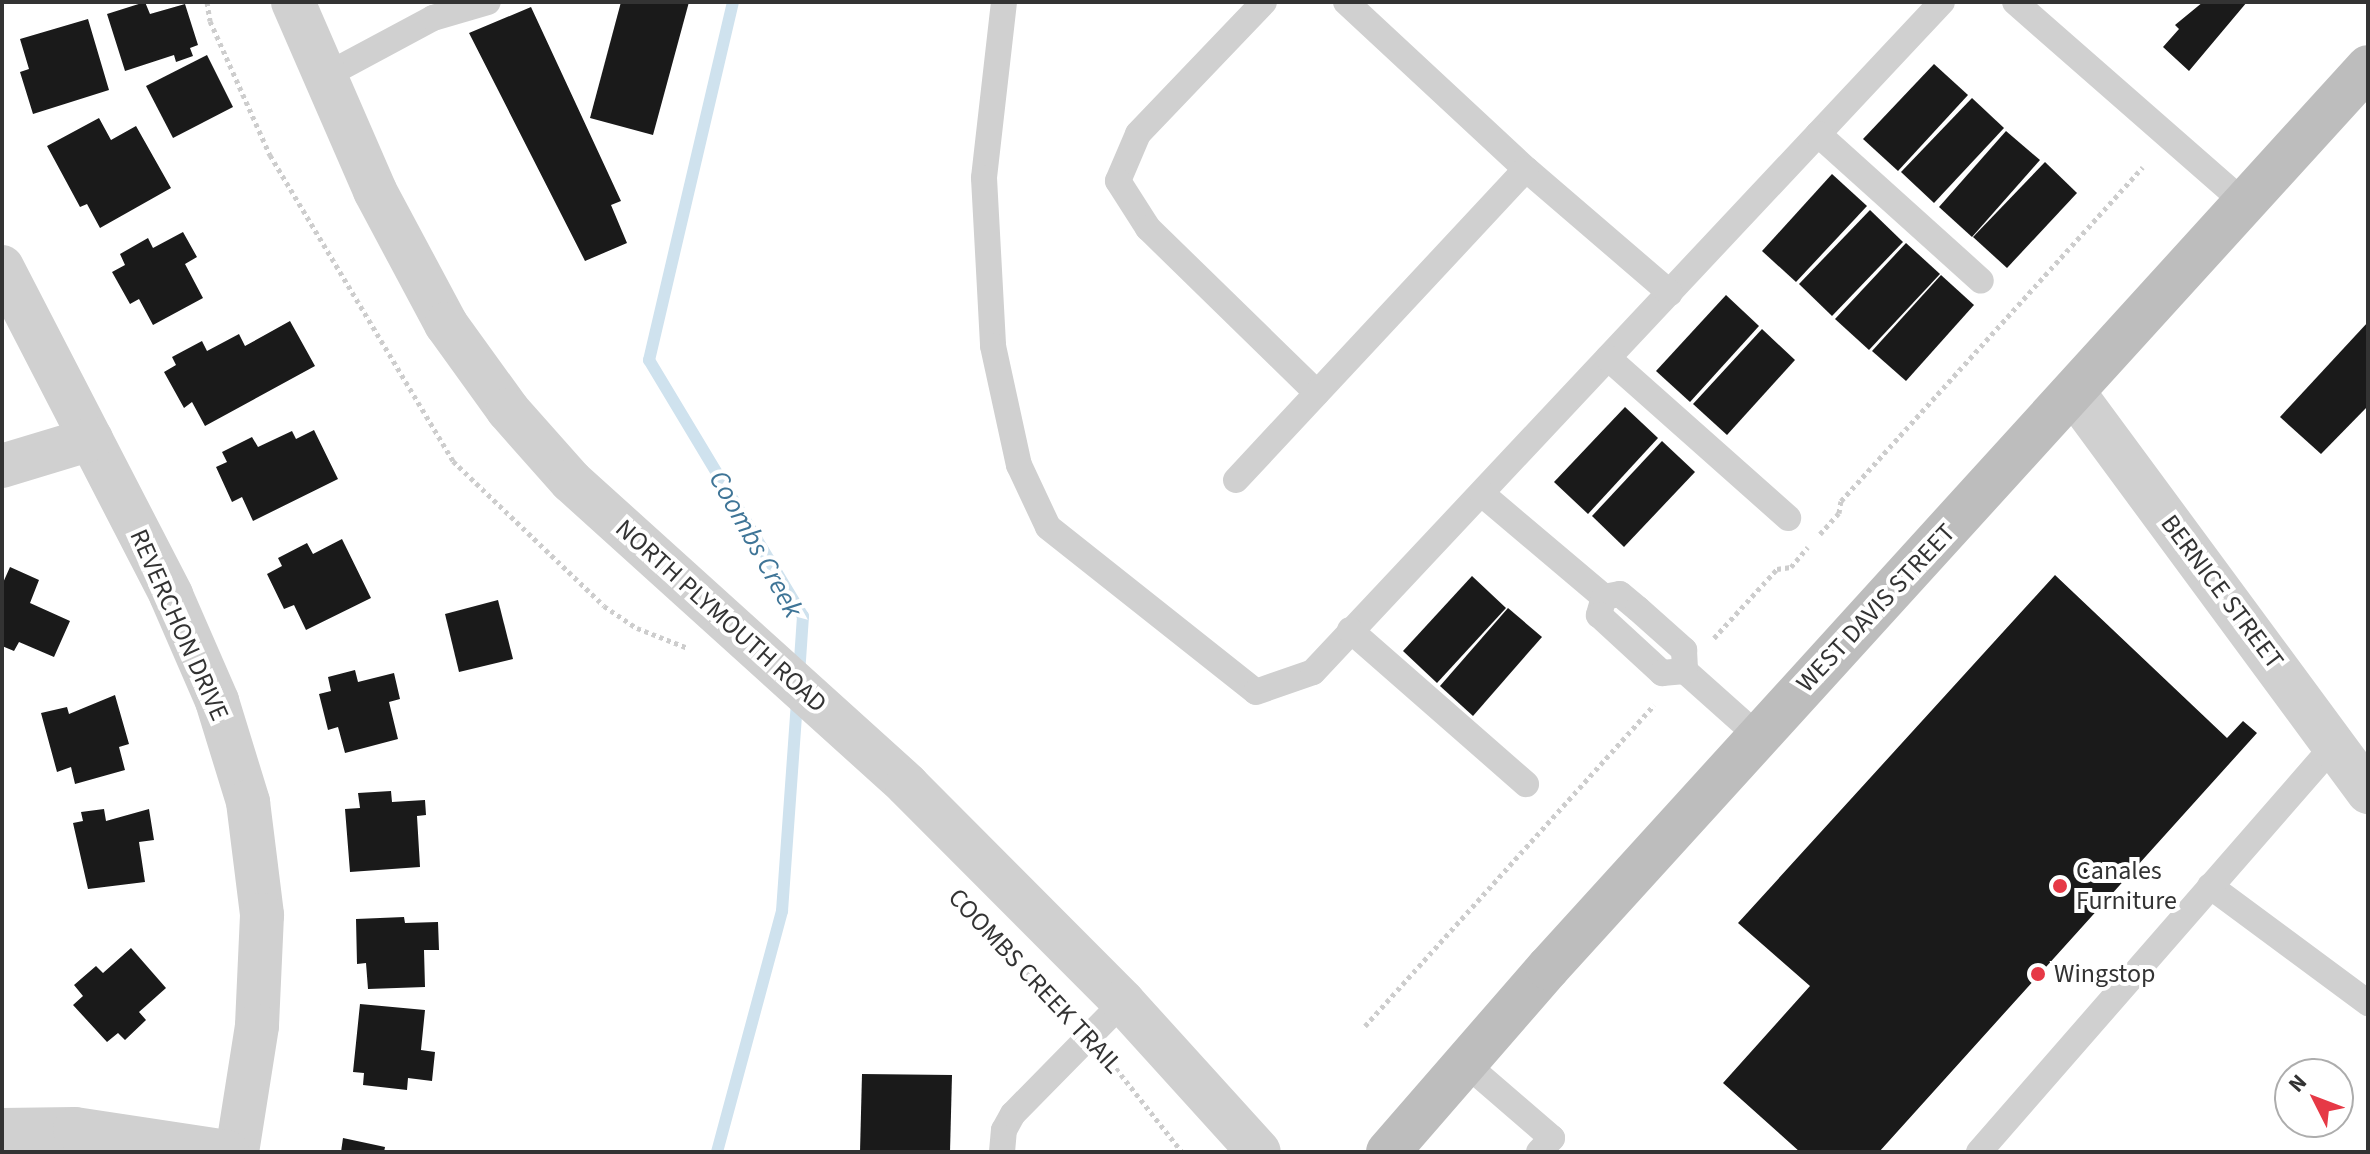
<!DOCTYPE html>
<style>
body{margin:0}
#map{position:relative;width:2370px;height:1154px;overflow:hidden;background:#fff;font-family:"Source Sans 3",sans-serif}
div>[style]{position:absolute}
.stream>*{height:12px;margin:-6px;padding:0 6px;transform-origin:6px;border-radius:6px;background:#cfe2ee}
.building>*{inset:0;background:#1a1a1a}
.path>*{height:5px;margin-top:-2.5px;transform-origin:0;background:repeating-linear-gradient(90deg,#cdcdcd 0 4px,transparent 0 8px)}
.service>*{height:26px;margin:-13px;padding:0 13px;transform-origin:13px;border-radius:13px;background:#d0d0d0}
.minor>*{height:44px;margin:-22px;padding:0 22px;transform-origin:22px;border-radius:22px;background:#d0d0d0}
.tertiary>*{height:44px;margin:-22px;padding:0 22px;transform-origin:22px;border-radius:22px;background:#d0d0d0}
.secondary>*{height:44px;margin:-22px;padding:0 22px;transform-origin:22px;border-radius:22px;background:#bdbdbd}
.dots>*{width:22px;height:22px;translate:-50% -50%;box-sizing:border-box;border:4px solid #fff;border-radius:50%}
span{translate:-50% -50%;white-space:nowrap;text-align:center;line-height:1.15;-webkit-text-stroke:8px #fff;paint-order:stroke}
.street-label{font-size:26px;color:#333}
.poi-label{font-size:26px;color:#333}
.left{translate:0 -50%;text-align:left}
.water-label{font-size:28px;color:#3f7597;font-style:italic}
.frame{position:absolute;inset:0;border:4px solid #333;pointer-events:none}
.north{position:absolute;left:2274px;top:1058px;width:80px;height:80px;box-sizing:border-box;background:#fff;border:2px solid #adadad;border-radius:50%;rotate:312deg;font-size:22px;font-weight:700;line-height:32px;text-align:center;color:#333}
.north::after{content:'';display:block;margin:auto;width:28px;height:36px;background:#e63946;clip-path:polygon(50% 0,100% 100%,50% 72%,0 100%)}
</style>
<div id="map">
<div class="stream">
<div style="left:733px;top:2px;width:368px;rotate:103.2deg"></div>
<div style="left:649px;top:360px;width:299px;rotate:59deg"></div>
<div style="left:803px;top:616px;width:58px;rotate:93.9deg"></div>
<div style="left:717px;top:1152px;width:250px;rotate:-74.9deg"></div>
<div style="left:782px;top:911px;width:212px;rotate:-85.9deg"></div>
</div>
<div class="building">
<div style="clip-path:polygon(145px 2px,150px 14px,185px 4px,198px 45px,190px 48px,193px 56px,176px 62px,174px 55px,125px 71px,107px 14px)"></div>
<div style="clip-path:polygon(621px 2px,689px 2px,653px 135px,590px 118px)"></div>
<div style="clip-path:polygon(2203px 2px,2247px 2px,2189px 71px,2163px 47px,2179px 29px,2175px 25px)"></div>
<div style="clip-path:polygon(531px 7px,621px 201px,611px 205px,627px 243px,585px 261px,469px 33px)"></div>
<div style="clip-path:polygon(88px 19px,109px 90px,33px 114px,20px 72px,29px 69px,20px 39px)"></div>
<div style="clip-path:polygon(207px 55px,233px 107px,173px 138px,146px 86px)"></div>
<div style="clip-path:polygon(1934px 64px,1968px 95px,1898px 171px,1863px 139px)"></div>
<div style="clip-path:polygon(1972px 98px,2004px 128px,1934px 203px,1901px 172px)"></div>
<div style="clip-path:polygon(99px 118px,111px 140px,136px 126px,171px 188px,100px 228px,87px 204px,80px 207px,47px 146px)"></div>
<div style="clip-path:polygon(2006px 131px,2040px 160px,1972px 237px,1939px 207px)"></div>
<div style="clip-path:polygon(2045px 162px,2077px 193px,2007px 268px,1973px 237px)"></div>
<div style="clip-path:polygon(1832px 174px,1867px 206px,1796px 282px,1762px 251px)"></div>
<div style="clip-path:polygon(1870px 210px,1903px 242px,1832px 316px,1799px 284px)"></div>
<div style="clip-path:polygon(183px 232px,197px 257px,185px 264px,203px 298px,153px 325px,139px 299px,130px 304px,112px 272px,125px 265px,120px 254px,148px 238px,153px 248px)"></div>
<div style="clip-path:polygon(1906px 243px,1940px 274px,1869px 350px,1835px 319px)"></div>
<div style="clip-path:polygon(1941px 275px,1974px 305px,1906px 381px,1872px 351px)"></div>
<div style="clip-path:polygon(1726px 295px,1759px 326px,1690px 402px,1656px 371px)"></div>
<div style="clip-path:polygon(290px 321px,315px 366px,205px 426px,192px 402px,184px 408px,164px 372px,176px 365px,172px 357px,202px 341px,207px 351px,239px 334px,245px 346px)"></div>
<div style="clip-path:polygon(2368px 322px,2368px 406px,2321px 454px,2280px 417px)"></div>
<div style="clip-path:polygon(1762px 329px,1795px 360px,1727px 435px,1693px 404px)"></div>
<div style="clip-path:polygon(1625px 407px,1658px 438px,1588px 514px,1554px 482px)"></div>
<div style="clip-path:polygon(314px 430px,338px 479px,253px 521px,242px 497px,232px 502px,216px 467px,227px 462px,222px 452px,252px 437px,258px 447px,292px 431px,296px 439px)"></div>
<div style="clip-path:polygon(1662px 441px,1695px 472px,1624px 547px,1592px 516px)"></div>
<div style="clip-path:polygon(342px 539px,371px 598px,306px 630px,294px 605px,284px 609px,267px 574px,282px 566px,278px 558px,307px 543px,313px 554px)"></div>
<div style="clip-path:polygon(10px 567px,39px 580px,30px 603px,70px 621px,54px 657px,19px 642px,14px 651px,2px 646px,2px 585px)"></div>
<div style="clip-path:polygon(2055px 575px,2227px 738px,2243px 721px,2257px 733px,1879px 1152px,1800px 1152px,1723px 1083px,1810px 986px,1738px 923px)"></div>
<div style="clip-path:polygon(1472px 576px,1506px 608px,1437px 683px,1403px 651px)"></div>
<div style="clip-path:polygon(498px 600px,513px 659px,459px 672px,445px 614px)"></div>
<div style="clip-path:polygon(1508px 608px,1542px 637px,1473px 716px,1440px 686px)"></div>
<div style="clip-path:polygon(355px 670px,358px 682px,394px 673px,400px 699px,389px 702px,398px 739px,345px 753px,338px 727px,328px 730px,319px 694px,331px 691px,328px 677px)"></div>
<div style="clip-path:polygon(115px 695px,129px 744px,119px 747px,125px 770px,75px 784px,71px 767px,57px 772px,41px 713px,67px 707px,69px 714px)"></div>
<div style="clip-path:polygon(391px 791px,392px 802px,425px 800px,426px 815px,417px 816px,420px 867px,350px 872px,345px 809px,360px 808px,358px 793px)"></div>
<div style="clip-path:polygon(104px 809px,106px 821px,149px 809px,154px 840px,139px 842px,145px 882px,88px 889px,73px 823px,83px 821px,81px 812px)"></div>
<div style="clip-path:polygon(404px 917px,405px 923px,438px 922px,439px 950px,424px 950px,425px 987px,368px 989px,366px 963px,357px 964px,356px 919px)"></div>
<div style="clip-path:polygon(131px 948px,166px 988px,139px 1012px,146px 1020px,125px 1040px,118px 1033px,107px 1042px,73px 1005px,83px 996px,74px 985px,96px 966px,103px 973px)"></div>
<div style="clip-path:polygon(360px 1004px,425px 1010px,421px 1050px,435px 1052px,432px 1081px,408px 1078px,407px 1090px,363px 1085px,364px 1073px,353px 1072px)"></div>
<div style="clip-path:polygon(862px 1074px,952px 1075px,950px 1152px,860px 1152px)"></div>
<div style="clip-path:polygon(343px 1138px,385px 1147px,384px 1152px,341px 1152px)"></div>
</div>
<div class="path">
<div style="left:207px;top:2px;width:19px;rotate:81deg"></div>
<div style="left:210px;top:21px;width:147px;rotate:65.9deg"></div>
<div style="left:270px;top:155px;width:357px;rotate:59.1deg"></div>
<div style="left:453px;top:461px;width:209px;rotate:43.8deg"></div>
<div style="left:604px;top:606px;width:40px;rotate:34deg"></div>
<div style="left:637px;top:628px;width:55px;rotate:21.4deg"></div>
<div style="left:1820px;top:534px;width:28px;rotate:-48deg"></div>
<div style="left:1839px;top:513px;width:12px;rotate:-81deg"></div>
<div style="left:1841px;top:501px;width:450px;rotate:-47.9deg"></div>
<div style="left:1714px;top:638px;width:93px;rotate:-47.6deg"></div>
<div style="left:1777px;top:569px;width:14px;rotate:-8deg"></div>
<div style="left:1791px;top:567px;width:26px;rotate:-50deg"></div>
<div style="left:975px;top:920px;width:131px;rotate:45.9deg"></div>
<div style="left:1365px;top:1026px;width:432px;rotate:-48deg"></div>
<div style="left:1111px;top:1062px;width:115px;rotate:51.7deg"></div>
</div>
<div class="service">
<div style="left:1004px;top:2px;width:177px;rotate:96.5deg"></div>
<div style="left:984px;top:178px;width:168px;rotate:86.9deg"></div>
<div style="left:993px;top:346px;width:122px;rotate:77.7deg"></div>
<div style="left:1019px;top:465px;width:68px;rotate:64.9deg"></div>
<div style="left:1048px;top:527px;width:265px;rotate:38.4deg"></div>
<div style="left:1256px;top:692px;width:60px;rotate:-19.3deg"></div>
<div style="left:1313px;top:672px;width:919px;rotate:-46.81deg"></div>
<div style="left:1264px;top:2px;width:182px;rotate:133.7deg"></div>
<div style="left:1138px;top:134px;width:51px;rotate:113.1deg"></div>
<div style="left:1118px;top:181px;width:56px;rotate:57.4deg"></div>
<div style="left:1148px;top:228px;width:236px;rotate:44.3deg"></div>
<div style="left:1346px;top:2px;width:246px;rotate:42.9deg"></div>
<div style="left:1526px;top:169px;width:190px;rotate:40.7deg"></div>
<div style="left:2015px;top:2px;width:307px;rotate:41.2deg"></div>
<div style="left:325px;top:76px;width:123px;rotate:-28.2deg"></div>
<div style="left:433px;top:18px;width:57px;rotate:-16.2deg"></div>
<div style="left:1818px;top:134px;width:219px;rotate:42deg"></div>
<div style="left:1608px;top:358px;width:241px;rotate:41.6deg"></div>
<div style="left:1236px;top:480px;width:425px;rotate:-47deg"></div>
<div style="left:1482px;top:494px;width:160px;rotate:40.2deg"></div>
<div style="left:1604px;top:597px;width:16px;rotate:-11deg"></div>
<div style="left:1620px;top:594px;width:23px;rotate:40deg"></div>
<div style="left:1638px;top:609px;width:62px;rotate:41.7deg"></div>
<div style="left:1684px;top:650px;width:21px;rotate:87deg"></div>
<div style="left:1685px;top:671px;width:98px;rotate:41.7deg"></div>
<div style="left:1604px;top:597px;width:19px;rotate:106deg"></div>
<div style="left:1599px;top:615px;width:86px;rotate:42.6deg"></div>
<div style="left:1662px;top:673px;width:23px;rotate:-5deg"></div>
<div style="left:1350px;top:630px;width:234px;rotate:41.2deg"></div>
<div style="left:2210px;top:886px;width:197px;rotate:36.5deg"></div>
<div style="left:1465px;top:1063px;width:115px;rotate:40.8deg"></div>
<div style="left:1552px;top:1138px;width:19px;rotate:133deg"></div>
<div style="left:1002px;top:1152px;width:22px;rotate:-85deg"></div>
<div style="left:1004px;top:1130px;width:18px;rotate:-61deg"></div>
<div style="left:1013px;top:1114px;width:157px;rotate:-45.5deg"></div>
<div style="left:1979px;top:1152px;width:541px;rotate:-48.89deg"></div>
</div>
<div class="minor">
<div style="left:2px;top:267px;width:369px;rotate:62.7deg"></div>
<div style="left:171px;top:595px;width:116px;rotate:66.5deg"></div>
<div style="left:217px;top:701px;width:106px;rotate:72.9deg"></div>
<div style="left:248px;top:802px;width:114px;rotate:82.9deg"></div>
<div style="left:262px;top:915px;width:111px;rotate:92.6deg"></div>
<div style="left:257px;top:1026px;width:128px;rotate:99deg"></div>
<div style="left:2074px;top:393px;width:496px;rotate:53.6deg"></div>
<div style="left:2px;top:466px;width:93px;rotate:-16.9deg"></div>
<div style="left:2px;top:1130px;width:73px;rotate:-0.8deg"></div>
<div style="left:75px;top:1129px;width:154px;rotate:8.6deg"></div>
</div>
<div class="tertiary">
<div style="left:293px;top:2px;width:206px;rotate:66.5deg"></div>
<div style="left:375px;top:191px;width:151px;rotate:61.9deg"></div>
<div style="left:446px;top:324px;width:106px;rotate:54.2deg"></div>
<div style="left:508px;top:410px;width:95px;rotate:48.4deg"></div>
<div style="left:571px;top:481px;width:453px;rotate:42.1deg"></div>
<div style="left:907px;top:785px;width:306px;rotate:45.1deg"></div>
<div style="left:1123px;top:1002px;width:202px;rotate:47.8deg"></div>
</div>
<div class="secondary">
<div style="left:1388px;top:1152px;width:244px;rotate:-49deg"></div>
<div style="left:1548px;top:968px;width:1218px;rotate:-47.69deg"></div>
</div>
<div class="dots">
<div style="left:2060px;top:886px;background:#e63946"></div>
<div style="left:2038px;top:974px;background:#e63946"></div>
</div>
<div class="street-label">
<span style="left:2222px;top:592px;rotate:53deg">BERNICE STREET</span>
<span style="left:1876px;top:608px;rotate:-47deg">WEST DAVIS STREET</span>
<span style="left:721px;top:616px;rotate:42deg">NORTH PLYMOUTH ROAD</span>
<span style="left:179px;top:625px;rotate:66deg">REVERCHON DRIVE</span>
<span style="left:1035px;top:981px;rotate:47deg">COOMBS CREEK TRAIL</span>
</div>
<div class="poi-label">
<span class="left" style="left:2076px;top:886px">Canales<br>Furniture</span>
<span class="left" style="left:2054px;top:974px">Wingstop</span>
</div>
<div class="water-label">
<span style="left:756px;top:544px;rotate:61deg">Coombs Creek</span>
</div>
<div class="frame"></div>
<div class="north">N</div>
</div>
